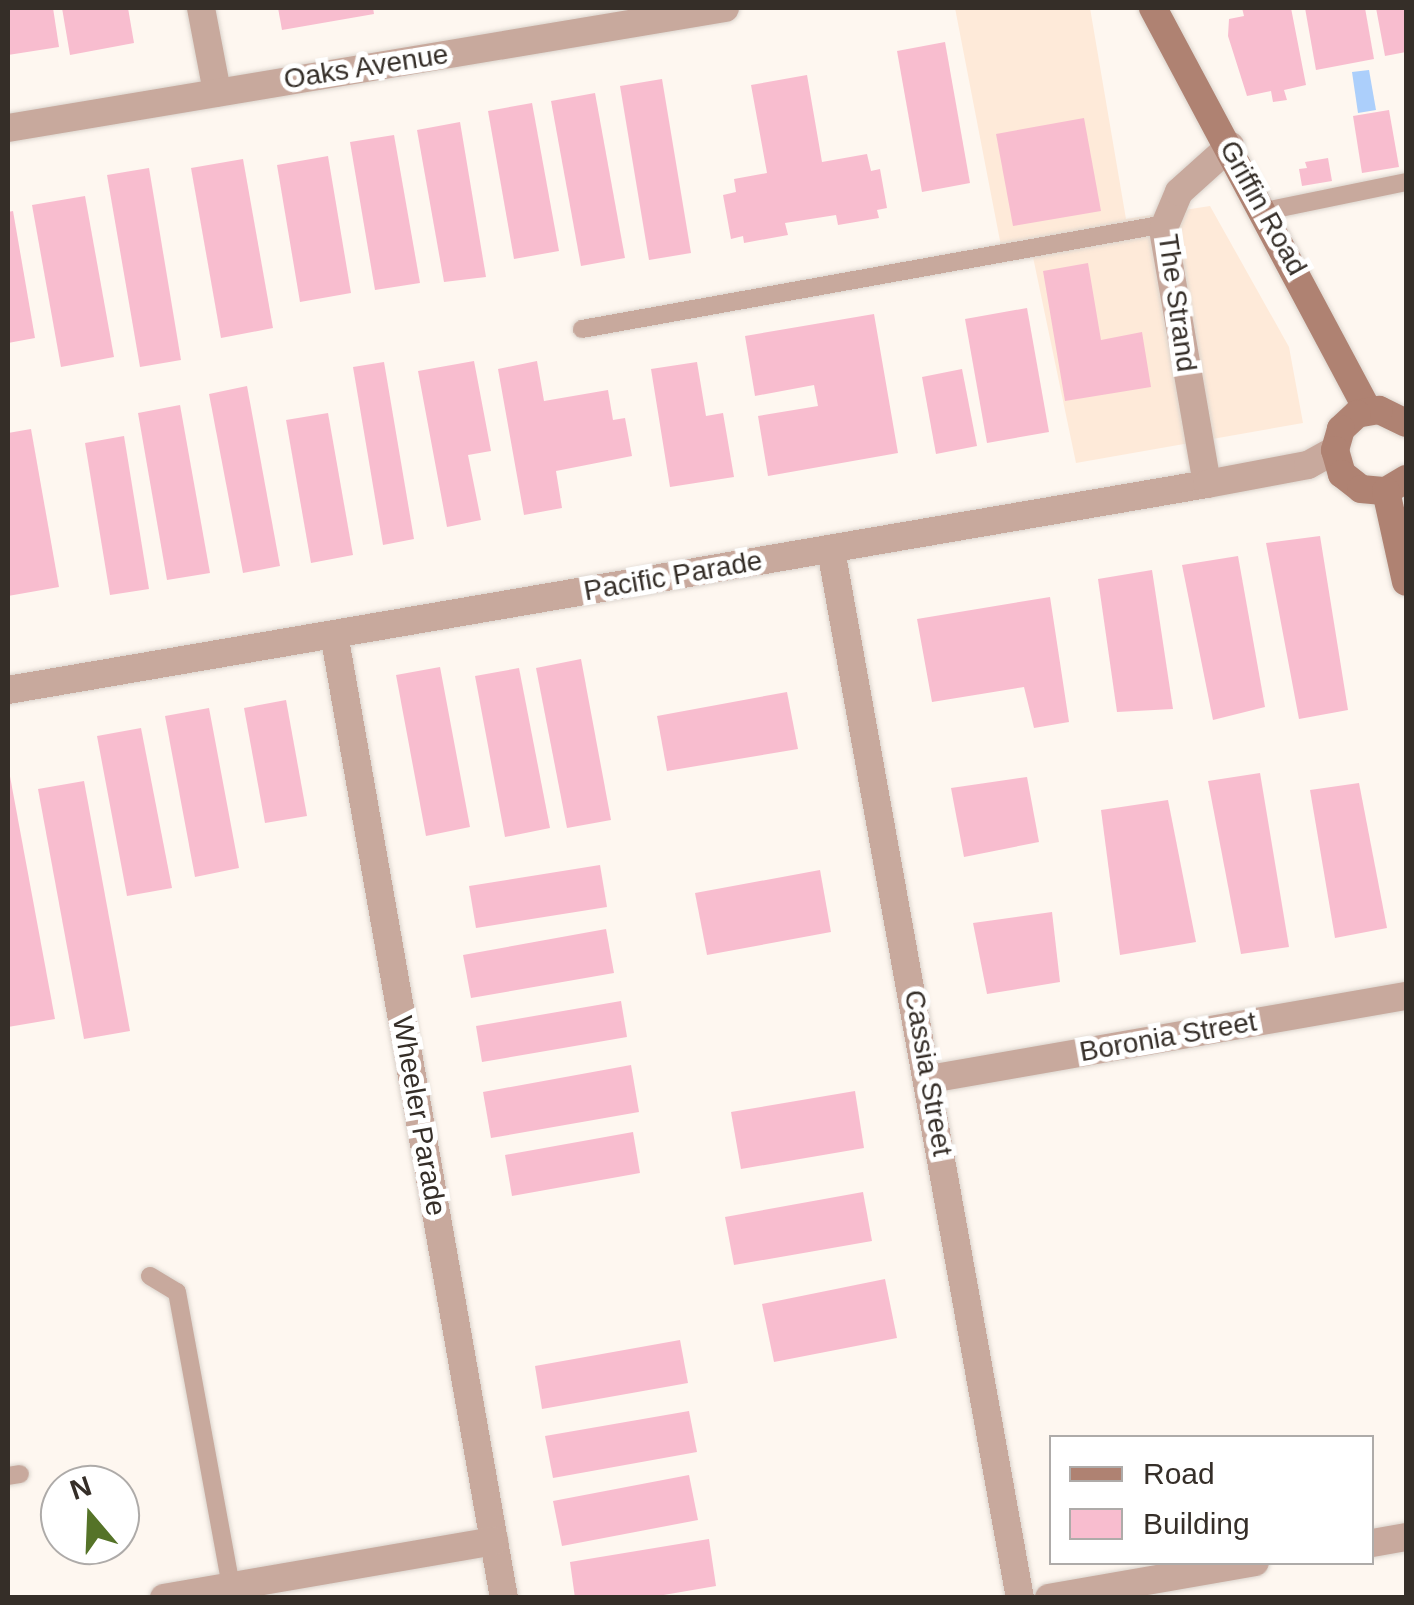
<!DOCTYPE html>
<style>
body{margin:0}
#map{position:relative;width:1414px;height:1605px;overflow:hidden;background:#fef7f0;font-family:Helvetica,sans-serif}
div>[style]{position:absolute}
.built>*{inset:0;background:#feead9}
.water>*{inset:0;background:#accffb}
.building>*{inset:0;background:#f8bdcf}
.roads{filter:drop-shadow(0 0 2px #dad3cc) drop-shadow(0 0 2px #dad3cc)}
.service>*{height:18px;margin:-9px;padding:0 9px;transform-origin:9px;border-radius:9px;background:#c8a99d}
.minor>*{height:28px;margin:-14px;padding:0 14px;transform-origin:14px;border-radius:14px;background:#c8a99d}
.secondary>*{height:28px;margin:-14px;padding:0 14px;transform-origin:14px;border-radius:14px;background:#af8272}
span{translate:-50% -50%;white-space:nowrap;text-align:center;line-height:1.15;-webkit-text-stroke:10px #fff;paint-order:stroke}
.street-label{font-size:28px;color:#352e28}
.frame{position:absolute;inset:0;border:10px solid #352e28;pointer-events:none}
.legend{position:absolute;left:1049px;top:1435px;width:325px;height:130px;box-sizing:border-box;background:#fff;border:2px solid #aeaba9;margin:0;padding:12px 18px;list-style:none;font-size:30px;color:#352e28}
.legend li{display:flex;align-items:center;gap:20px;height:50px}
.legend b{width:50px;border:2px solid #aeaba9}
.north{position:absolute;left:40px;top:1465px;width:100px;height:100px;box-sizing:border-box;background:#fff;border:2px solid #aeaba9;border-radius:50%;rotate:341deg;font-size:28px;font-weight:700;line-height:40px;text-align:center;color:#352e28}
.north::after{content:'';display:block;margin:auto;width:35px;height:45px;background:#557328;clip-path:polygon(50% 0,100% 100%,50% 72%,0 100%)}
</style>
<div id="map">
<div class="built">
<div style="clip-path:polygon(955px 8px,1090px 8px,1126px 219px,1210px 206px,1289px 347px,1303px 423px,1076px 463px,1033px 257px,1001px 246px)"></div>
</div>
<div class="water">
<div style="clip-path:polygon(1369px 70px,1376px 110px,1358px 113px,1352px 72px)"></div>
</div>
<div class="building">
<div style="clip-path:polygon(8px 8px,53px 8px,59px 47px,8px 55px)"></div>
<div style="clip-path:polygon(62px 8px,128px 8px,134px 43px,70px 55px)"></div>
<div style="clip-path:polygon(278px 8px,373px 8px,374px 14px,282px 30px)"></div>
<div style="clip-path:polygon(1242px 8px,1291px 8px,1306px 85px,1284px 90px,1287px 100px,1273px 102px,1271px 91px,1247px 96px,1228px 36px,1229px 19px,1244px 16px)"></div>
<div style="clip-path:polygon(1305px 8px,1365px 8px,1374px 59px,1316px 70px)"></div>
<div style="clip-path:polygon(1376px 8px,1406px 8px,1406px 52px,1385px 56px)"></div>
<div style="clip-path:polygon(945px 42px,970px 183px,922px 192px,897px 51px)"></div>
<div style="clip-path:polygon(807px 75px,822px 162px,867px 154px,871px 171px,880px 169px,887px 208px,877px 210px,879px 218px,838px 225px,836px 215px,785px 223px,788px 235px,744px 243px,743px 236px,731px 239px,723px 195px,736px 192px,734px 179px,767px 173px,751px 85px)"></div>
<div style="clip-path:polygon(662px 79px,691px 253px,649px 260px,620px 86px)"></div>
<div style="clip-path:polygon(595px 93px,625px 258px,581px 266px,551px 101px)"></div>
<div style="clip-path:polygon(532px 103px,559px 251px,514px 259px,488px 111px)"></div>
<div style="clip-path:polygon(1389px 110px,1399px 167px,1362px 173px,1353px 116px)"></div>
<div style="clip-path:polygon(1084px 118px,1101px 211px,1013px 226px,996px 134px)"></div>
<div style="clip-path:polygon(460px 122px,486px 277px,444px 282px,417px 130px)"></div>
<div style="clip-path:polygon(394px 135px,420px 283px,375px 290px,350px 142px)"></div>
<div style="clip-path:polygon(328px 156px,351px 293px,300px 302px,277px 165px)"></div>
<div style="clip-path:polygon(1328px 158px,1332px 181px,1302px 186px,1299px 169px,1307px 168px,1305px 162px)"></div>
<div style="clip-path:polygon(243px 159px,273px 328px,221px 338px,191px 168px)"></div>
<div style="clip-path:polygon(149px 168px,181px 360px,140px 367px,107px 175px)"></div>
<div style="clip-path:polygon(85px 196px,114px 357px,61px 367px,32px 205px)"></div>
<div style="clip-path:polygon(13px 211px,35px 338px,8px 343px,8px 212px)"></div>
<div style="clip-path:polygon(1088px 263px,1101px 340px,1142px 332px,1151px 387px,1065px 401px,1043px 271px)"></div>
<div style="clip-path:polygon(1027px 308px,1049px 432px,987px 443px,965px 319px)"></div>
<div style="clip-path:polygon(874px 314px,898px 453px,768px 476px,758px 416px,818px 406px,814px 385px,755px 396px,745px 336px)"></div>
<div style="clip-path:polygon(474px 361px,491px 451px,468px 455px,481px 520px,447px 527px,418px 371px)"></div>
<div style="clip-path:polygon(537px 361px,544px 401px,608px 390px,613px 420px,625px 418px,632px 456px,556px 471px,562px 508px,524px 515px,498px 369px)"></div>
<div style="clip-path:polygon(384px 362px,414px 539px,383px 545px,353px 367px)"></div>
<div style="clip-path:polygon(697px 362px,706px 416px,723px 413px,734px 477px,670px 487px,651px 369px)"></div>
<div style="clip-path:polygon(962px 369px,977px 446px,936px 454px,922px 377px)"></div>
<div style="clip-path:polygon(247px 386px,280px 566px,243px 573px,209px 394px)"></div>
<div style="clip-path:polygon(180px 405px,210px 573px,167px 580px,138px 413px)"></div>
<div style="clip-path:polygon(328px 413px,353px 555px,311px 563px,286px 420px)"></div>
<div style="clip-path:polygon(31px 429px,59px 587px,8px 596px,8px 433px)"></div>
<div style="clip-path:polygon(124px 436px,149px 589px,110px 595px,85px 443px)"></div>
<div style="clip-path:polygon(1320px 536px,1348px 710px,1299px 719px,1266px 543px)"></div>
<div style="clip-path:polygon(1238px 556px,1265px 707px,1213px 720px,1182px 565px)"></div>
<div style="clip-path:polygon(1152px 570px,1173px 709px,1117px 712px,1098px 579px)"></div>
<div style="clip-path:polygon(1050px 597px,1069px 722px,1034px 728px,1024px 687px,932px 702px,917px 619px)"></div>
<div style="clip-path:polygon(581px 659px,611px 820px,567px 828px,536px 668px)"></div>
<div style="clip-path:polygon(440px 667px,470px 827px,426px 836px,396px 675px)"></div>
<div style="clip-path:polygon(519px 668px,550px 828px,505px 837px,475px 676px)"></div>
<div style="clip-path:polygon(787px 692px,798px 749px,667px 771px,657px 716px)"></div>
<div style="clip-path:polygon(286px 700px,307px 816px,265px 823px,244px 708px)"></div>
<div style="clip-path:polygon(209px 708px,239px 868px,195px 877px,165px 716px)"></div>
<div style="clip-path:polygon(141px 728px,172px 888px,127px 896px,97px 736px)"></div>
<div style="clip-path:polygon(9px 771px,55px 1019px,8px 1027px,8px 771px)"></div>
<div style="clip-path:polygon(1260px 773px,1289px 947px,1241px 954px,1208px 781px)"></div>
<div style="clip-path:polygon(1027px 777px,1039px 842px,964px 857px,951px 788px)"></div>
<div style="clip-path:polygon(84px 781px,130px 1031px,84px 1039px,38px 789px)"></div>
<div style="clip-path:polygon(1359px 783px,1387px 928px,1335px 938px,1310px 790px)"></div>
<div style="clip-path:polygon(1168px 800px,1196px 942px,1120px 955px,1101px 810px)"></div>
<div style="clip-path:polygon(600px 865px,607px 907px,476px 928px,469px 886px)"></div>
<div style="clip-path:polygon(820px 870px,831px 932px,707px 955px,695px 893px)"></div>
<div style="clip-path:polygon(1052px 912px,1060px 982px,987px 994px,973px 923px)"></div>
<div style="clip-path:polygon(606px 929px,614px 973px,471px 998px,463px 955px)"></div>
<div style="clip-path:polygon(621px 1001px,627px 1037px,482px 1062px,476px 1026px)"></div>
<div style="clip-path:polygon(631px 1065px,639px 1112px,491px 1138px,483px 1092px)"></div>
<div style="clip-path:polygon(855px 1091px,864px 1148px,741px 1169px,731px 1112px)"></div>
<div style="clip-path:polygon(633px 1132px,640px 1173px,512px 1196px,505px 1155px)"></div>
<div style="clip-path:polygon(863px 1192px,872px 1241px,734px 1265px,725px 1217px)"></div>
<div style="clip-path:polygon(885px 1279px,897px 1338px,774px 1362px,762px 1304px)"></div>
<div style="clip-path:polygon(680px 1340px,688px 1383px,542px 1409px,535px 1366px)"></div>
<div style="clip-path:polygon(689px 1411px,697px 1452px,553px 1478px,545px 1436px)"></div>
<div style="clip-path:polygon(689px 1475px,698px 1520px,562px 1546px,553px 1501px)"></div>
<div style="clip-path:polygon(709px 1539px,716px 1586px,646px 1598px,575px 1598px,570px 1562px)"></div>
</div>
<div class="roads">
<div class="service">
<div style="left:1265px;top:211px;width:144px;rotate:-11.6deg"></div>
<div style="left:582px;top:329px;width:592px;rotate:-10.21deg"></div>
<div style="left:150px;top:1276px;width:31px;rotate:31deg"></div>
<div style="left:177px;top:1292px;width:299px;rotate:79.6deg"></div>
<div style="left:8px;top:1476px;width:12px;rotate:-9deg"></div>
</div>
<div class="minor">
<div style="left:201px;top:8px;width:86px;rotate:79.2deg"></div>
<div style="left:8px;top:128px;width:727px;rotate:-9.5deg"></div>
<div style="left:1207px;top:484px;width:258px;rotate:-99.8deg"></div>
<div style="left:1163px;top:230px;width:41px;rotate:-67.2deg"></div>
<div style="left:1179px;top:192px;width:69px;rotate:-42deg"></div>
<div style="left:831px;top:550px;width:1065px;rotate:79.78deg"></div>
<div style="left:334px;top:634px;width:979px;rotate:80deg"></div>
<div style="left:8px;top:690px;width:1217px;rotate:-9.75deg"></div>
<div style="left:1207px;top:484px;width:103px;rotate:-10.7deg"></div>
<div style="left:1308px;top:465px;width:31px;rotate:-29deg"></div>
<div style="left:930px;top:1079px;width:483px;rotate:-9.9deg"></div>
<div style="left:1372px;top:1543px;width:35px;rotate:-10deg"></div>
<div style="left:164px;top:1598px;width:335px;rotate:-9.8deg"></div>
<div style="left:1049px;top:1598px;width:209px;rotate:-9.9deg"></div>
</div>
<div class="secondary">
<div style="left:1153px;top:8px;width:457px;rotate:61.9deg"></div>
<div style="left:1406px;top:423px;width:30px;rotate:-154deg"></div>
<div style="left:1379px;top:410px;width:22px;rotate:170deg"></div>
<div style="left:1357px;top:414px;width:22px;rotate:137deg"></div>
<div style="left:1341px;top:429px;width:22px;rotate:106deg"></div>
<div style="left:1335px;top:450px;width:25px;rotate:74deg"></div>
<div style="left:1342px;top:474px;width:24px;rotate:38deg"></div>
<div style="left:1361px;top:489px;width:25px;rotate:5deg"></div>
<div style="left:1386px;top:491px;width:23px;rotate:-31deg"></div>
<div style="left:1386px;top:491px;width:93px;rotate:77.6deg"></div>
</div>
</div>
<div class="street-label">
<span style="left:366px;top:67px;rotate:-9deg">Oaks Avenue</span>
<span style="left:1263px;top:208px;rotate:61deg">Griffin Road</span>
<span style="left:1177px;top:303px;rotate:82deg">The Strand</span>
<span style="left:673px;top:576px;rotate:-10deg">Pacific Parade</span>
<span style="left:1168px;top:1037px;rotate:-10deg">Boronia Street</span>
<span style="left:928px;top:1073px;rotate:80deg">Cassia Street</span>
<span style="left:419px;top:1116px;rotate:80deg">Wheeler Parade</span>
</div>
<div class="frame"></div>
<ul class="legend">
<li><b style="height:12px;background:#af8272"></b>Road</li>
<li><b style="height:28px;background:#f8bdcf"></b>Building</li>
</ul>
<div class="north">N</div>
</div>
